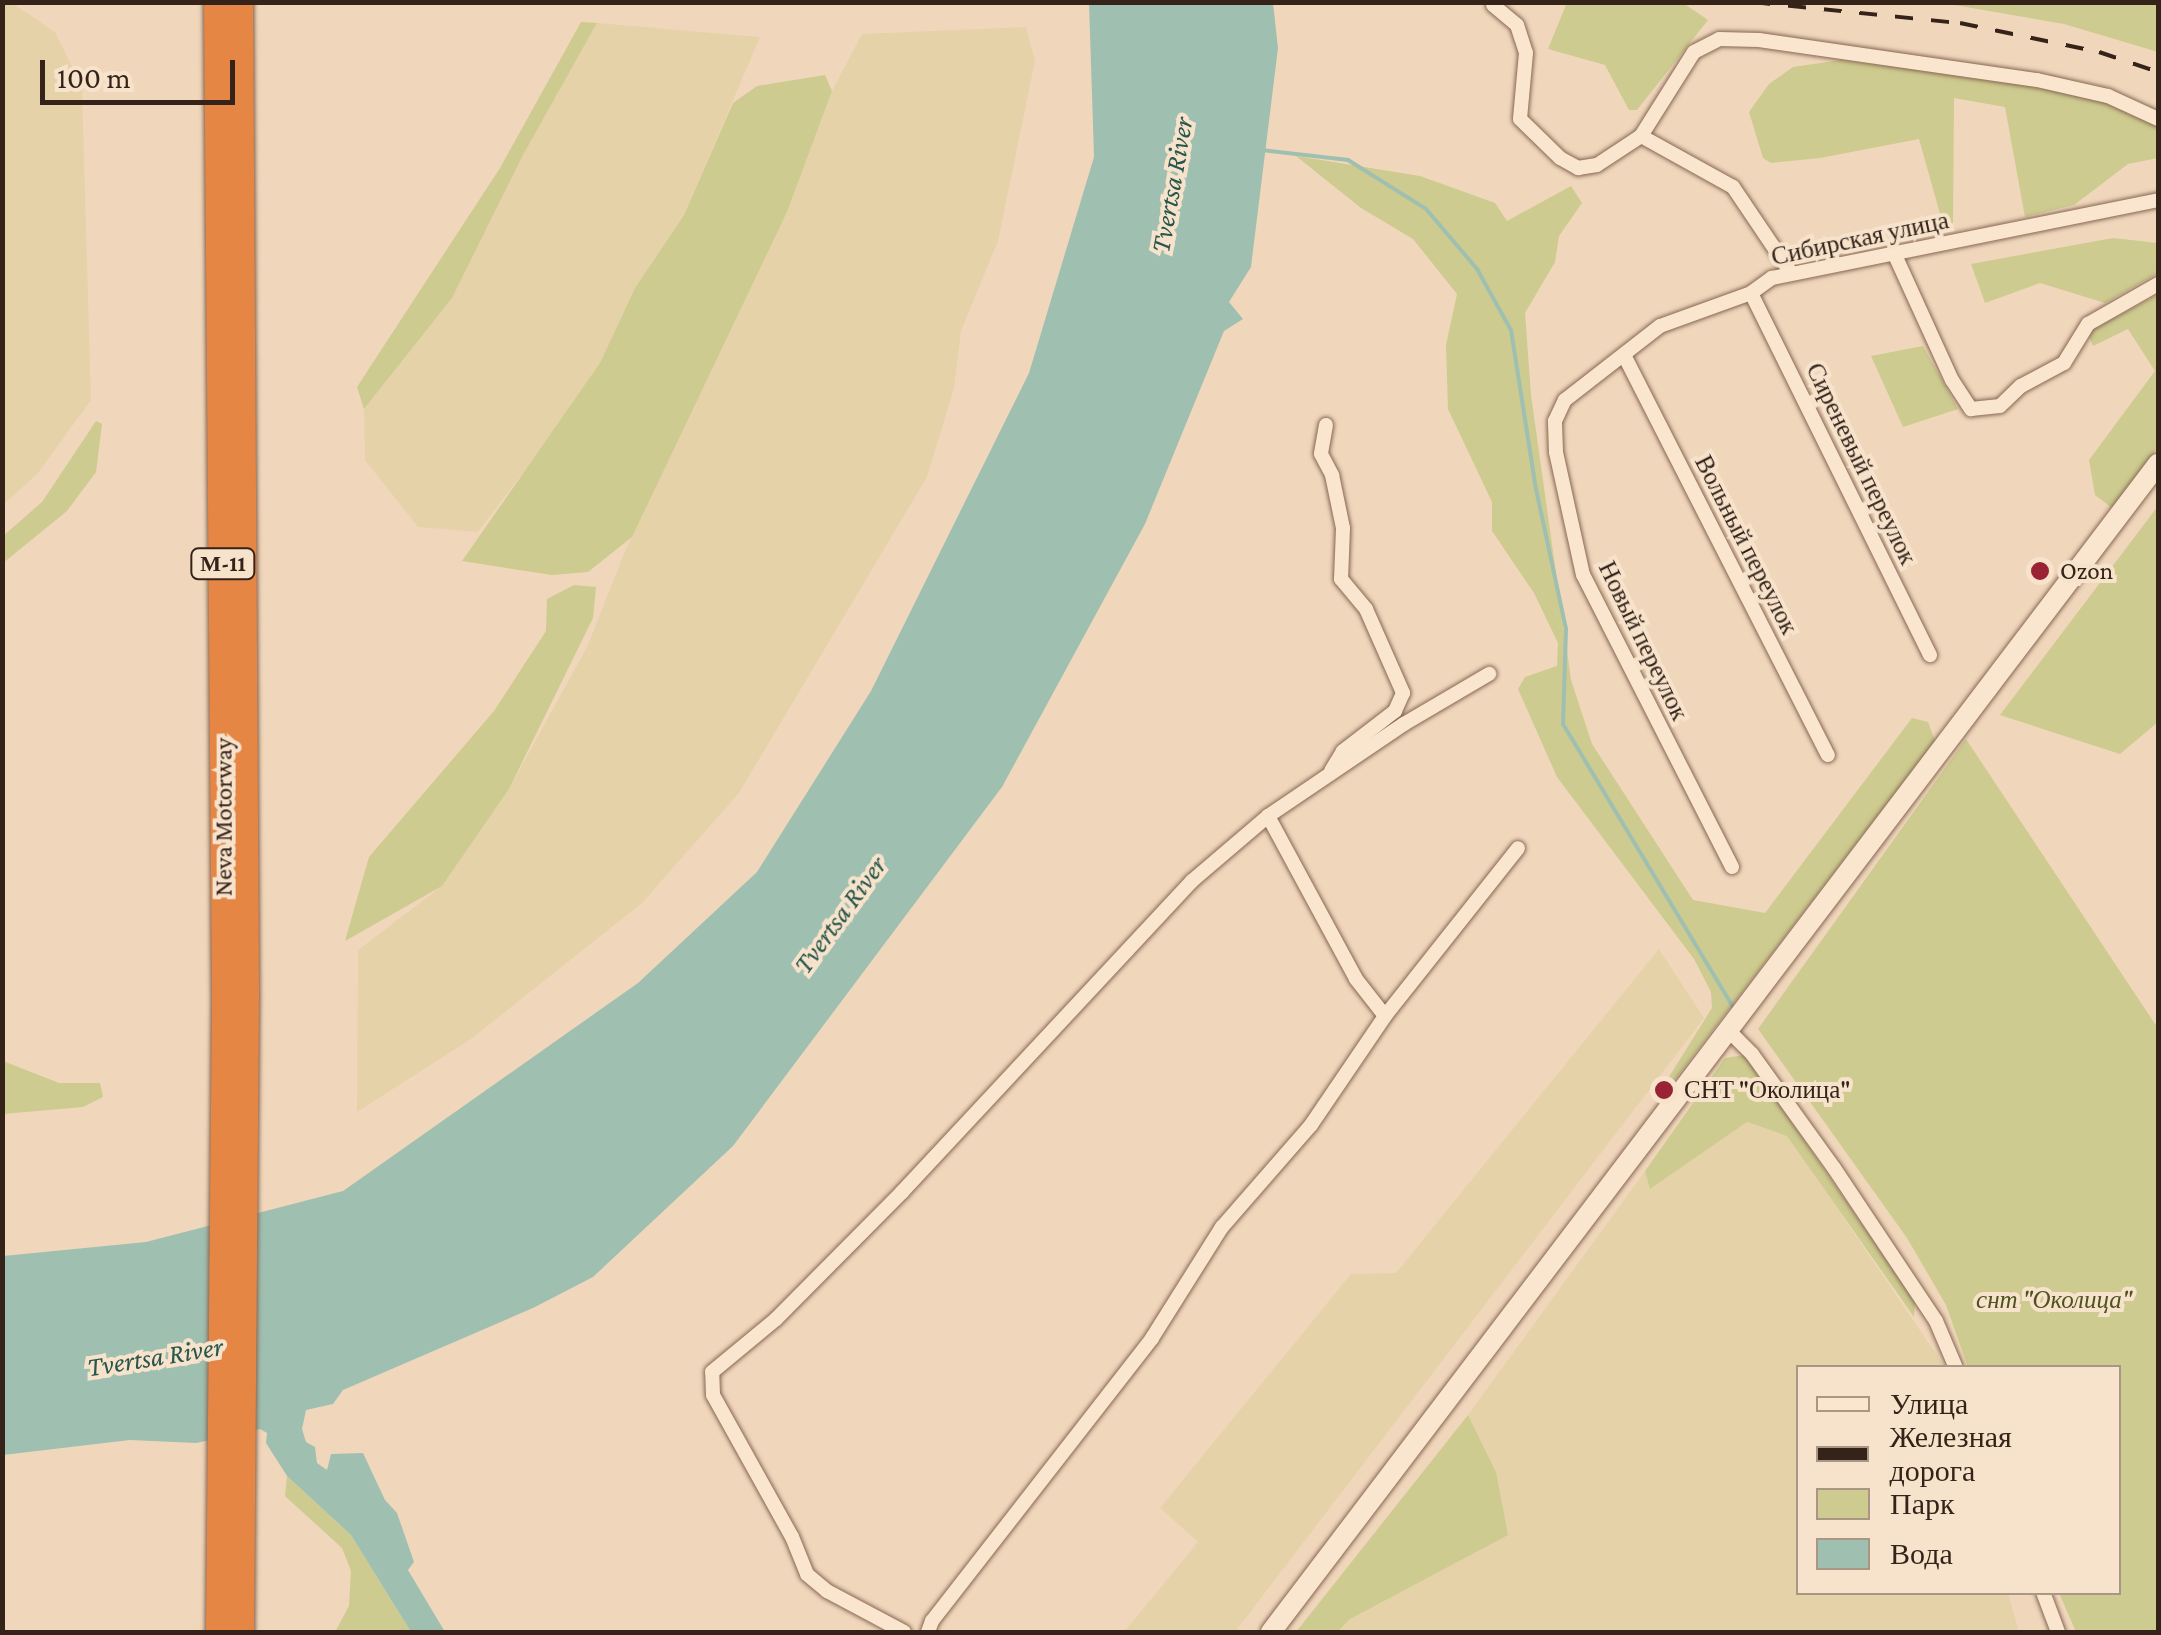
<!DOCTYPE html>
<meta charset="utf-8">
<style>
body{margin:0}
#map{position:relative;width:2161px;height:1635px;overflow:hidden;background:#f0d7bb;font-family:"Crimson Pro",serif}
div>[style]{position:absolute}
.farmland>*{inset:0;background:#e5d2a8}
.green>*{inset:0;background:#cdcb8f}
.water>*{inset:0;background:#9fc0b1}
.stream>*{height:4px;margin:-2px;padding:0 2px;transform-origin:2px;border-radius:2px;background:#9fc0b1}
.roads{filter:drop-shadow(0 0 2px #876754) drop-shadow(0 0 2px #876754)}
.street>*{height:14px;margin:-7px;padding:0 7px;transform-origin:7px;border-radius:7px;background:#fae6ce}
.secondary>*{height:20px;margin:-10px;padding:0 10px;transform-origin:10px;border-radius:10px;background:#fae6ce}
.highway>*{height:25px;margin:-12.5px;padding:0 12.5px;transform-origin:12.5px;border-radius:12.5px;background:#e58645}
.rail>*{height:4px;margin-top:-2px;transform-origin:0;background:repeating-linear-gradient(90deg,#35231a 0 18px,transparent 0 36px)}
.dots>*{width:28px;height:28px;translate:-50% -50%;box-sizing:border-box;border:5px solid #f7e3cb;border-radius:50%}
span{translate:-50% -50%;white-space:nowrap;text-align:center;line-height:1.15;-webkit-text-stroke:8px #f7e3cb;paint-order:stroke}
.shield-label span{padding:2px 8px;background:#f7e3cb;border:2px solid;border-radius:8px;-webkit-text-stroke-width:0}
.shield-label{font-size:22px;color:#35231a;font-weight:700}
.street-label{font-size:25px;color:#35231a}
.poi-label{font-size:25px;color:#35231a}
.left{translate:0 -50%;text-align:left}
.park-label{font-size:25px;color:#4e5320;font-style:italic}
.water-label{font-size:28px;color:#28564c;font-style:italic}
.frame{position:absolute;inset:0;border:5px solid #35231a;pointer-events:none}
.legend{position:absolute;left:1796px;top:1365px;width:325px;height:230px;box-sizing:border-box;background:#f7e3cb;border:2px solid #a99684;margin:0;padding:12px 18px;list-style:none;font-size:30px;color:#35231a}
.legend li{display:flex;align-items:center;gap:20px;height:50px}
.legend b{width:50px;border:2px solid #a99684}
.scale{position:absolute;left:40px;top:60px;width:195px;height:45px;box-sizing:border-box;border:5px solid #35231a;border-top:0;padding-left:12px;font-size:30px;line-height:35px;white-space:nowrap;color:#35231a;-webkit-text-stroke:8px #f7e3cb;paint-order:stroke}
</style>
<div id="map">
<div class="farmland">
<div style="clip-path:polygon(12px 3px,55px 32px,82px 87px,91px 400px,38px 473px,3px 505px,2px 3px)"></div>
<div style="clip-path:polygon(597px 23px,760px 37px,684px 215px,635px 288px,600px 363px,541px 449px,478px 532px,418px 527px,365px 460px,364px 409px,452px 298px,523px 155px)"></div>
<div style="clip-path:polygon(1026px 27px,1035px 61px,998px 241px,961px 331px,954px 388px,927px 477px,739px 793px,642px 903px,471px 1039px,357px 1112px,358px 950px,442px 886px,509px 789px,587px 647px,626px 549px,787px 212px,832px 91px,862px 34px)"></div>
<div style="clip-path:polygon(1659px 949px,1704px 1018px,1235px 1632px,1124px 1632px,1198px 1542px,1160px 1508px,1351px 1274px,1396px 1273px)"></div>
<div style="clip-path:polygon(1747px 1122px,1788px 1136px,1945px 1367px,1798px 1368px,1798px 1592px,2008px 1593px,2019px 1632px,1337px 1632px,1496px 1472px,1468px 1415px,1645px 1171px,1651px 1188px)"></div>
</div>
<div class="green">
<div style="clip-path:polygon(1943px 3px,2158px 3px,2158px 52px,2064px 24px)"></div>
<div style="clip-path:polygon(1566px 5px,1686px 5px,1708px 20px,1637px 110px,1629px 110px,1605px 65px,1548px 49px)"></div>
<div style="clip-path:polygon(581px 22px,597px 23px,523px 155px,452px 298px,364px 409px,357px 387px,500px 168px)"></div>
<div style="clip-path:polygon(1841px 60px,2055px 88px,2133px 111px,2158px 126px,2158px 158px,2128px 164px,2074px 205px,2025px 217px,2005px 107px,1954px 98px,1953px 224px,1944px 228px,1919px 139px,1820px 158px,1771px 163px,1763px 158px,1749px 112px,1769px 84px,1793px 67px)"></div>
<div style="clip-path:polygon(825px 75px,832px 91px,787px 212px,632px 537px,588px 572px,552px 575px,462px 561px,600px 363px,635px 288px,684px 215px,733px 103px,757px 86px)"></div>
<div style="clip-path:polygon(1296px 156px,1420px 176px,1495px 203px,1507px 221px,1571px 186px,1582px 203px,1559px 236px,1555px 262px,1525px 313px,1531px 395px,1571px 680px,1592px 744px,1693px 900px,1765px 913px,1912px 718px,1928px 722px,1935px 741px,1673px 1082px,1667px 1080px,1712px 1008px,1711px 992px,1694px 959px,1557px 777px,1518px 689px,1525px 677px,1557px 666px,1558px 643px,1534px 593px,1492px 531px,1492px 502px,1448px 409px,1446px 345px,1457px 294px,1413px 239px,1361px 208px)"></div>
<div style="clip-path:polygon(2113px 238px,2158px 243px,2158px 273px,2105px 303px,2040px 283px,1985px 303px,1971px 264px)"></div>
<div style="clip-path:polygon(2158px 295px,2158px 447px,2112px 508px,2095px 495px,2089px 460px,2155px 371px,2128px 329px,2093px 346px,2087px 332px)"></div>
<div style="clip-path:polygon(1923px 346px,1958px 409px,1903px 427px,1871px 356px)"></div>
<div style="clip-path:polygon(96px 421px,102px 424px,96px 472px,67px 511px,3px 563px,3px 536px,42px 502px)"></div>
<div style="clip-path:polygon(2158px 506px,2158px 722px,2120px 754px,2000px 715px)"></div>
<div style="clip-path:polygon(574px 585px,596px 587px,593px 618px,509px 789px,442px 886px,345px 941px,369px 857px,494px 711px,546px 631px,547px 599px)"></div>
<div style="clip-path:polygon(1966px 739px,2155px 1024px,2158px 1023px,2158px 1632px,2076px 1632px,2059px 1593px,2118px 1592px,2118px 1368px,1968px 1367px,1946px 1305px,1907px 1238px,1758px 1029px)"></div>
<div style="clip-path:polygon(1745px 1055px,1915px 1301px,1914px 1317px,1787px 1136px,1747px 1122px,1650px 1189px,1645px 1171px,1725px 1058px)"></div>
<div style="clip-path:polygon(3px 1061px,59px 1083px,100px 1083px,103px 1097px,83px 1107px,3px 1114px)"></div>
<div style="clip-path:polygon(1468px 1415px,1496px 1472px,1508px 1535px,1350px 1619px,1337px 1632px,1296px 1632px)"></div>
<div style="clip-path:polygon(287px 1476px,351px 1535px,411px 1632px,335px 1632px,349px 1606px,351px 1571px,342px 1548px,285px 1496px)"></div>
</div>
<div class="water">
<div style="clip-path:polygon(1089px 3px,1273px 3px,1278px 48px,1251px 267px,1229px 302px,1243px 319px,1224px 331px,1145px 524px,1002px 787px,733px 1146px,593px 1277px,533px 1308px,343px 1390px,333px 1404px,306px 1410px,302px 1429px,306px 1442px,315px 1447px,317px 1463px,327px 1470px,331px 1454px,363px 1453px,385px 1500px,397px 1513px,414px 1562px,408px 1570px,445px 1632px,411px 1632px,351px 1535px,287px 1476px,266px 1443px,267px 1433px,260px 1429px,196px 1443px,130px 1440px,3px 1455px,3px 1256px,146px 1242px,343px 1191px,638px 983px,757px 872px,871px 691px,1029px 373px,1094px 157px)"></div>
</div>
<div class="stream">
<div style="left:1262px;top:150px;width:87px;rotate:6.6deg"></div>
<div style="left:1348px;top:160px;width:92px;rotate:32.1deg"></div>
<div style="left:1426px;top:209px;width:79px;rotate:49.6deg"></div>
<div style="left:1477px;top:269px;width:70px;rotate:60.9deg"></div>
<div style="left:1511px;top:330px;width:161px;rotate:81.1deg"></div>
<div style="left:1536px;top:489px;width:143px;rotate:77.9deg"></div>
<div style="left:1566px;top:629px;width:95px;rotate:91.8deg"></div>
<div style="left:1563px;top:724px;width:334px;rotate:59deg"></div>
</div>
<div class="roads">
<div class="street">
<div style="left:1493px;top:5px;width:31px;rotate:40deg"></div>
<div style="left:1517px;top:25px;width:29px;rotate:72deg"></div>
<div style="left:1526px;top:53px;width:66px;rotate:95.2deg"></div>
<div style="left:1520px;top:119px;width:56px;rotate:44.3deg"></div>
<div style="left:1560px;top:158px;width:21px;rotate:29deg"></div>
<div style="left:1578px;top:168px;width:19px;rotate:-9deg"></div>
<div style="left:1597px;top:165px;width:53px;rotate:-33.4deg"></div>
<div style="left:1641px;top:136px;width:99px;rotate:-57.8deg"></div>
<div style="left:1694px;top:52px;width:28px;rotate:-27deg"></div>
<div style="left:1719px;top:39px;width:40px;rotate:1.4deg"></div>
<div style="left:1759px;top:40px;width:281px;rotate:8.2deg"></div>
<div style="left:2037px;top:80px;width:73px;rotate:12.7deg"></div>
<div style="left:2108px;top:96px;width:55px;rotate:24.7deg"></div>
<div style="left:1641px;top:136px;width:105px;rotate:29deg"></div>
<div style="left:1733px;top:187px;width:104px;rotate:56deg"></div>
<div style="left:1894px;top:253px;width:140px;rotate:65.5deg"></div>
<div style="left:1952px;top:380px;width:35px;rotate:57deg"></div>
<div style="left:1971px;top:409px;width:29px;rotate:-6deg"></div>
<div style="left:2000px;top:406px;width:29px;rotate:-44deg"></div>
<div style="left:2021px;top:386px;width:49px;rotate:-28.1deg"></div>
<div style="left:2064px;top:363px;width:46px;rotate:-58.4deg"></div>
<div style="left:2088px;top:324px;width:81px;rotate:-29.7deg"></div>
<div style="left:1751px;top:293px;width:404px;rotate:63.7deg"></div>
<div style="left:1624px;top:355px;width:449px;rotate:63deg"></div>
<div style="left:1326px;top:425px;width:29px;rotate:100deg"></div>
<div style="left:1321px;top:454px;width:24px;rotate:62deg"></div>
<div style="left:1332px;top:475px;width:54px;rotate:78.3deg"></div>
<div style="left:1343px;top:528px;width:51px;rotate:92.2deg"></div>
<div style="left:1341px;top:579px;width:39px;rotate:50deg"></div>
<div style="left:1366px;top:609px;width:92px;rotate:66.2deg"></div>
<div style="left:1403px;top:693px;width:20px;rotate:114deg"></div>
<div style="left:1395px;top:711px;width:66px;rotate:142.4deg"></div>
<div style="left:1343px;top:751px;width:23px;rotate:121deg"></div>
<div style="left:1268px;top:816px;width:185px;rotate:61.6deg"></div>
<div style="left:1356px;top:979px;width:47px;rotate:51.9deg"></div>
<div style="left:1732px;top:867px;width:328px;rotate:-117deg"></div>
<div style="left:1583px;top:575px;width:126px;rotate:-102.4deg"></div>
<div style="left:1556px;top:452px;width:31px;rotate:-92deg"></div>
<div style="left:1555px;top:421px;width:23px;rotate:-65deg"></div>
<div style="left:1565px;top:400px;width:120px;rotate:-37.9deg"></div>
<div style="left:1660px;top:326px;width:97px;rotate:-19.9deg"></div>
<div style="left:1751px;top:293px;width:26px;rotate:-36deg"></div>
<div style="left:1772px;top:278px;width:394px;rotate:-11.4deg"></div>
<div style="left:1730px;top:1032px;width:31px;rotate:45deg"></div>
<div style="left:1752px;top:1054px;width:140px;rotate:54.3deg"></div>
<div style="left:1834px;top:1168px;width:184px;rotate:56.3deg"></div>
<div style="left:1936px;top:1321px;width:51px;rotate:66.9deg"></div>
<div style="left:2043px;top:1592px;width:43px;rotate:69.4deg"></div>
<div style="left:904px;top:1632px;width:87px;rotate:-152deg"></div>
<div style="left:827px;top:1591px;width:26px;rotate:-140deg"></div>
<div style="left:807px;top:1574px;width:40px;rotate:-112deg"></div>
<div style="left:792px;top:1537px;width:162px;rotate:-119.1deg"></div>
<div style="left:713px;top:1395px;width:23px;rotate:-92deg"></div>
<div style="left:712px;top:1372px;width:83px;rotate:-39.6deg"></div>
<div style="left:776px;top:1319px;width:179px;rotate:-45.2deg"></div>
<div style="left:902px;top:1192px;width:425px;rotate:-47deg"></div>
<div style="left:1192px;top:881px;width:100px;rotate:-40.5deg"></div>
<div style="left:1268px;top:816px;width:164px;rotate:-34.1deg"></div>
<div style="left:1404px;top:724px;width:99px;rotate:-30.5deg"></div>
<div style="left:928px;top:1632px;width:12px;rotate:-70deg"></div>
<div style="left:932px;top:1621px;width:358px;rotate:-52.1deg"></div>
<div style="left:1152px;top:1338px;width:131px;rotate:-57.8deg"></div>
<div style="left:1222px;top:1227px;width:135px;rotate:-48.9deg"></div>
<div style="left:1311px;top:1125px;width:132px;rotate:-55.8deg"></div>
<div style="left:1385px;top:1016px;width:214px;rotate:-51.6deg"></div>
</div>
<div class="secondary">
<div style="left:1271px;top:1632px;width:1467px;rotate:-52.79deg"></div>
</div>
<div class="highway">
<div style="left:216px;top:2px;width:996px;rotate:89.54deg"></div>
<div style="left:224px;top:998px;width:634px;rotate:90.54deg"></div>
<div style="left:240px;top:2px;width:995px;rotate:89.65deg"></div>
<div style="left:246px;top:997px;width:635px;rotate:90.45deg"></div>
</div>
</div>
<div class="rail">
<div style="left:1752px;top:2px;width:209px;rotate:5.8deg"></div>
<div style="left:1960px;top:23px;width:142px;rotate:11.8deg"></div>
<div style="left:2099px;top:52px;width:62px;rotate:18.7deg"></div>
</div>
<div class="dots">
<div style="left:2040px;top:571px;background:#992235"></div>
<div style="left:1664px;top:1090px;background:#992235"></div>
</div>
<div class="shield-label">
<span style="left:223px;top:564px">М-11</span>
</div>
<div class="street-label">
<span style="left:1860px;top:239px;rotate:-12deg">Сибирская улица</span>
<span style="left:1861px;top:464px;rotate:64deg">Сиреневый переулок</span>
<span style="left:1746px;top:545px;rotate:63deg">Вольный переулок</span>
<span style="left:1643px;top:641px;rotate:64deg">Новый переулок</span>
<span style="left:224px;top:817px;rotate:-90deg">Neva Motorway</span>
</div>
<div class="poi-label">
<span class="left" style="left:2060px;top:571px">Ozon</span>
<span class="left" style="left:1684px;top:1090px">СНТ "Околица"</span>
</div>
<div class="park-label">
<span style="left:2054px;top:1300px">снт "Околица"</span>
</div>
<div class="water-label">
<span style="left:1172px;top:185px;rotate:-80deg">Tvertsa River</span>
<span style="left:840px;top:915px;rotate:-54deg">Tvertsa River</span>
<span style="left:155px;top:1357px;rotate:-9deg">Tvertsa River</span>
</div>
<div class="frame"></div>
<ul class="legend">
<li><b style="height:12px;background:#fae6ce"></b>Улица</li>
<li><b style="height:12px;background:#35231a"></b>Железная дорога</li>
<li><b style="height:28px;background:#cdcb8f"></b>Парк</li>
<li><b style="height:28px;background:#9fc0b1"></b>Вода</li>
</ul>
<div class="scale">100 m</div>
</div>
